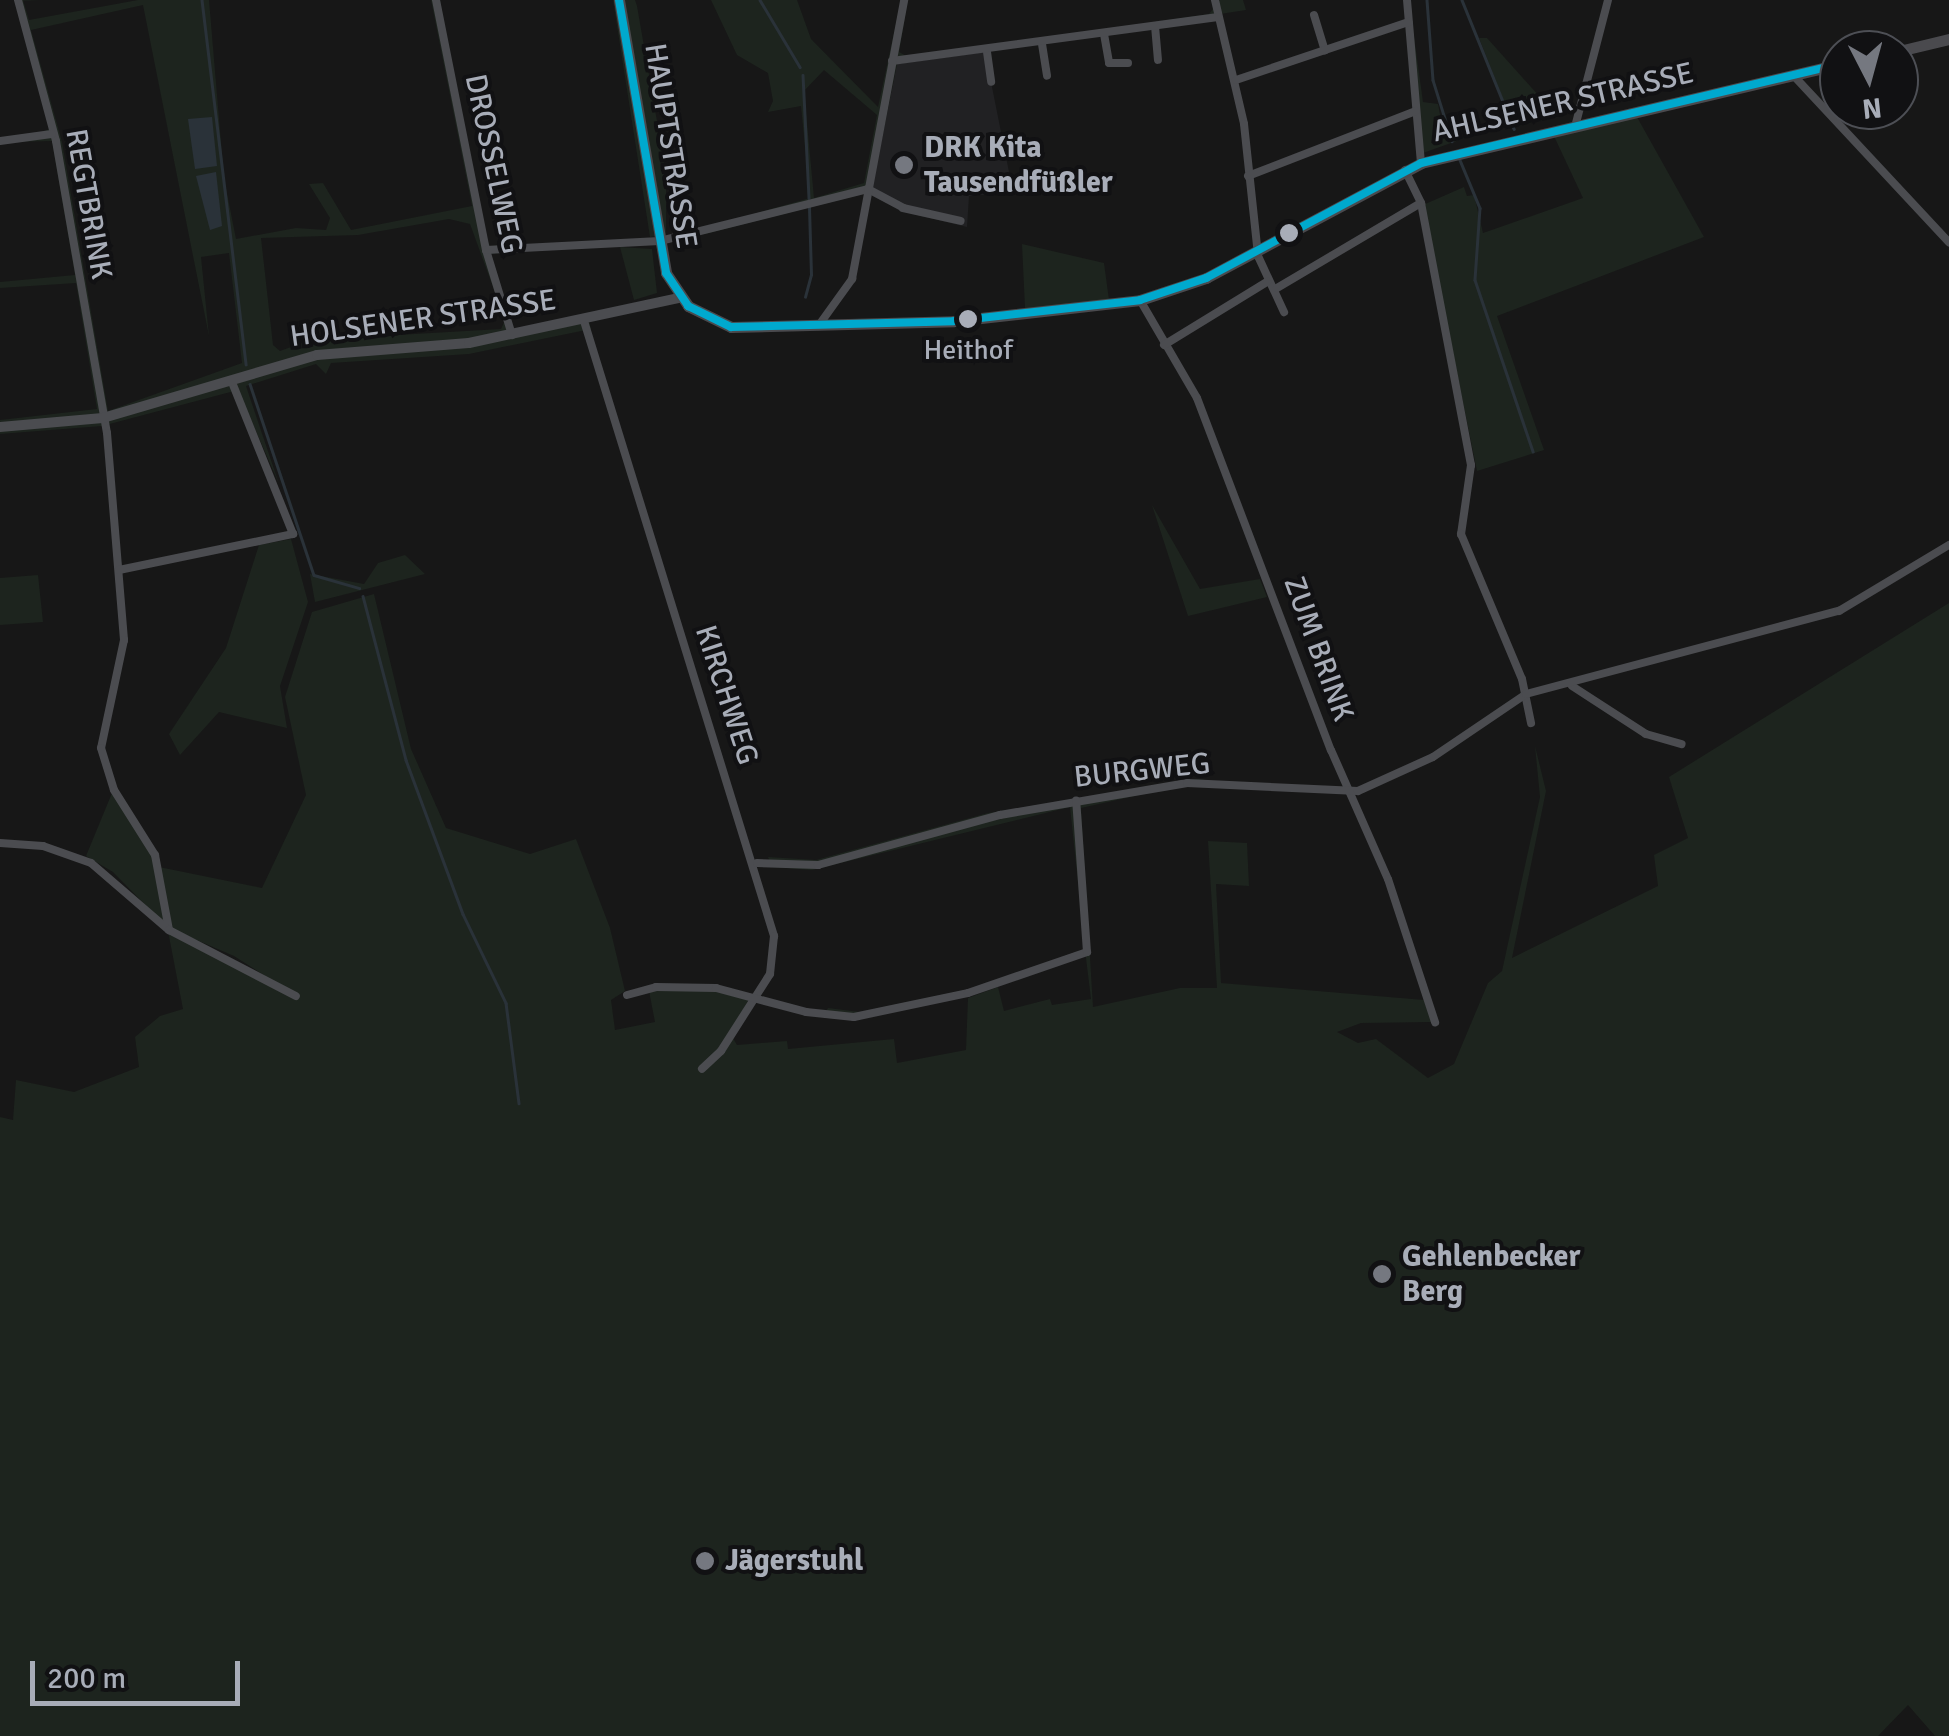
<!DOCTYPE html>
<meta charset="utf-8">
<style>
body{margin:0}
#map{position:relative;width:1949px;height:1736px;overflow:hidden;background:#171717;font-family:Signika,sans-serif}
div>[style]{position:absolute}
.built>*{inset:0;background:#212123}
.green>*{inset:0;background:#1d241e}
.water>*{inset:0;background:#2a3239}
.stream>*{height:2.5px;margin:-1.25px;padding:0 1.25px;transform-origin:1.25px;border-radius:1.25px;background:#2a3239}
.minor>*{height:8px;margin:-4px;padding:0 4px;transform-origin:4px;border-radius:4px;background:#4b4c50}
.tertiary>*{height:10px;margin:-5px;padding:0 5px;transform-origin:5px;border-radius:5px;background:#4b4c50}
.secondary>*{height:11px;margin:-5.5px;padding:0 5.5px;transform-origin:5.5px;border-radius:5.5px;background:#4a4a4e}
.bus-1>*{height:8px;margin:-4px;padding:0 4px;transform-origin:4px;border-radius:4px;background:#00a9ce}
.dots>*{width:28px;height:28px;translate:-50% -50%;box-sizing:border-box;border:5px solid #111113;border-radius:50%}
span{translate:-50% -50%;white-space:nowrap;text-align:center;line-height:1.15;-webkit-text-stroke:8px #111113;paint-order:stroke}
.bus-label{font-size:28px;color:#a8adb8}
.street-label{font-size:30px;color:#a8adb8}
.poi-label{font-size:30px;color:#a8adb8;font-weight:700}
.left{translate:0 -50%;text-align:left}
.north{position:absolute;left:1819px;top:30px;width:100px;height:100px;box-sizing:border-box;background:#111113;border:2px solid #4d4f55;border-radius:50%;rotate:174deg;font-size:28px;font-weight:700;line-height:40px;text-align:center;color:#a8adb8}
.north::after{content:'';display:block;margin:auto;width:35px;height:45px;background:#757880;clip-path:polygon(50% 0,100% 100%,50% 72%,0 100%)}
.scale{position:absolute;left:30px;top:1661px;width:210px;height:45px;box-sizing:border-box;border:5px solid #a8adb8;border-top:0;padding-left:12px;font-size:30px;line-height:35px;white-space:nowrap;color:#a8adb8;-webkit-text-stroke:8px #111113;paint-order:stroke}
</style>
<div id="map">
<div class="built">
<div style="clip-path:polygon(985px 52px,1013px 192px,969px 196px,967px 227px,901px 211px,871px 192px,897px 64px)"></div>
</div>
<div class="green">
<div style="clip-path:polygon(evenodd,15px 0,23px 0,29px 20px,138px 0,209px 0,224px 178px,236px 239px,296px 228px,326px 230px,330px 218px,309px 184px,323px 183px,351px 230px,472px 206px,431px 0,440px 0,485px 235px,490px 246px,518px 244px,520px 250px,491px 254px,514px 330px,588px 317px,591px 329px,469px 354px,331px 363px,326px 374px,316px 364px,246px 386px,279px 484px,238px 390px,102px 426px,0 434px,0 420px,97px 409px,76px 283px,0 288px,0 282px,75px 275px,52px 141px,10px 142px,50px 129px,15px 0,143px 5px,209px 336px,201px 257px,229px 253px,242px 363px,108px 411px,62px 142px,31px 30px,143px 5px,15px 0,449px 219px,470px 224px,505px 320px,501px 329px,310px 340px,280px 351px,273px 345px,261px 238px,358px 235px,449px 219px)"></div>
<div style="clip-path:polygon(613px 0,635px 0,637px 6px,666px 173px,666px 235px,650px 237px)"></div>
<div style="clip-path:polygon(evenodd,711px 0,797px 0,811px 39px,878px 107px,901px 0,908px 0,899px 52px,910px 58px,1209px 14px,1220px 0,1243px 0,1246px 10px,897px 64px,871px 192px,705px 234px,703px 228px,810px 198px,801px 106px,768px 112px,773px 101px,768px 73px,737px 55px,711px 0,824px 70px,877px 115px,864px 183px,814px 198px,804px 91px,824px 70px)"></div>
<div style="clip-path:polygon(1409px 0,1423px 102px,1438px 104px,1443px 130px,1465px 138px,1423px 153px)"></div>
<div style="clip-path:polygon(1479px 38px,1487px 38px,1558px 117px,1514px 127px)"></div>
<div style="clip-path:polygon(1637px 117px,1704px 237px,1497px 316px,1544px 450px,1477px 471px,1423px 205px,1464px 187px,1467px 196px,1474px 195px,1483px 233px,1583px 198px,1553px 134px)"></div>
<div style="clip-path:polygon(1022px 244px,1104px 263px,1109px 300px,1025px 308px)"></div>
<div style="clip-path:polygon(620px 247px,652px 249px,657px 293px,634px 300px)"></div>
<div style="clip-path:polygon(1152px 505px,1200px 589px,1260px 579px,1267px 597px,1188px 616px)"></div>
<div style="clip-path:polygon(291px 539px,308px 602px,280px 686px,287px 728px,219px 712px,180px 755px,169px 734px,226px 648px,259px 545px)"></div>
<div style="clip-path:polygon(405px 555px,425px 574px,315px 602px,310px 574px,364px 584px,378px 563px)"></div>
<div style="clip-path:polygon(38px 575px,43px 622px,0 625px,0 578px)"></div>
<div style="clip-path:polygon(374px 594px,411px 749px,446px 828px,530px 854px,576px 839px,610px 928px,625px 991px,611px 1000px,615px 1030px,655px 1022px,649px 991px,708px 990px,749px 999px,730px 1033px,737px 1045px,787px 1041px,788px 1049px,894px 1039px,897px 1063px,966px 1050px,968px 998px,998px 987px,1004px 1011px,1050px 999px,1052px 1005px,1091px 999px,1085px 950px,985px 987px,854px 1016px,824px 1014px,828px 1008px,860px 1012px,979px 987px,1085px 949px,1070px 807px,812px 870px,772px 867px,768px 857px,816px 860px,988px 813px,1198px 779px,1229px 783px,1202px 781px,1081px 808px,1093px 1007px,1180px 988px,1217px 988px,1208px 841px,1247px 843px,1249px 886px,1216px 884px,1221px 983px,1424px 1000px,1432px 1022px,1361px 1023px,1337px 1032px,1358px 1043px,1376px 1039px,1428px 1078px,1454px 1064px,1488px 983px,1502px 971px,1540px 797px,1535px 746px,1546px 791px,1512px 958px,1658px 886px,1654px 855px,1688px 838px,1669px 777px,1949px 603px,1949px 1736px,1935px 1736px,1908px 1705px,1878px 1736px,0 1736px,0 1117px,13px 1120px,16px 1080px,74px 1092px,139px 1067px,135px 1037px,160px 1016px,183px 1009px,168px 931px,298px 997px,234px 956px,171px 929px,159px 867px,262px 888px,306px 795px,285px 697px,312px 612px)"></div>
<div style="clip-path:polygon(112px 793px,154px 859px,166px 926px,113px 872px,86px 856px)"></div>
</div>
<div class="water">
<div style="clip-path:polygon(212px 117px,217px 166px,195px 169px,188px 119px)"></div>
<div style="clip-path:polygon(216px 172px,222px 226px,210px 230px,196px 176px)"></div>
</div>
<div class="stream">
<div style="left:202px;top:0;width:367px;rotate:83.1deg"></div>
<div style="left:760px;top:0;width:78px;rotate:59.2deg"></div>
<div style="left:1427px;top:0;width:80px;rotate:85.7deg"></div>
<div style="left:1433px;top:80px;width:64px;rotate:72.7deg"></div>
<div style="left:1462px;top:0;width:139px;rotate:68deg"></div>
<div style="left:803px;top:75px;width:123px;rotate:87.2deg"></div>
<div style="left:1460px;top:160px;width:52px;rotate:67.4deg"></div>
<div style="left:1480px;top:208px;width:72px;rotate:94deg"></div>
<div style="left:1475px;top:280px;width:181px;rotate:71.3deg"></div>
<div style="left:805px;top:297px;width:23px;rotate:-75deg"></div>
<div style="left:811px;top:275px;width:69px;rotate:-91.7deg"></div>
<div style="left:250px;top:384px;width:201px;rotate:71.5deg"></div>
<div style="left:314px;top:575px;width:47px;rotate:16.1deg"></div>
<div style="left:363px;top:596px;width:170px;rotate:75.3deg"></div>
<div style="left:406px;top:760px;width:164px;rotate:69.7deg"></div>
<div style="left:463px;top:914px;width:99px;rotate:64.2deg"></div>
<div style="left:506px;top:1003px;width:101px;rotate:82.6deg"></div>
</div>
<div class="minor">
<div style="left:18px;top:0;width:146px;rotate:74.9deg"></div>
<div style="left:56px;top:141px;width:296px;rotate:80.1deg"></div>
<div style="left:107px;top:433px;width:208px;rotate:85.3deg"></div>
<div style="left:124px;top:640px;width:110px;rotate:102deg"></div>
<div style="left:101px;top:748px;width:44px;rotate:72.8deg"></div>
<div style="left:114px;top:790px;width:77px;rotate:57.8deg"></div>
<div style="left:155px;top:855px;width:76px;rotate:79.4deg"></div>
<div style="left:436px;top:0;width:255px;rotate:78.7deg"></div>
<div style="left:486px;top:250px;width:89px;rotate:73deg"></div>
<div style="left:1215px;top:0;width:127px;rotate:76.8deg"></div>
<div style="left:1244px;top:124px;width:133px;rotate:83.9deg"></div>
<div style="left:1258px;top:256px;width:62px;rotate:65.1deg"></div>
<div style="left:1407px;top:0;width:164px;rotate:85.1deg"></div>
<div style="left:1314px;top:15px;width:37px;rotate:73deg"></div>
<div style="left:1155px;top:26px;width:34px;rotate:85deg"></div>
<div style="left:1104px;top:34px;width:29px;rotate:80deg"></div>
<div style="left:1109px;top:63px;width:19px"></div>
<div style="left:1042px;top:44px;width:32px;rotate:81deg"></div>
<div style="left:987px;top:52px;width:30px;rotate:82deg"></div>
<div style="left:892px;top:61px;width:329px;rotate:-7.7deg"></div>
<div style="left:1793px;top:75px;width:229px;rotate:47deg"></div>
<div style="left:1236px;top:80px;width:182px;rotate:-18.6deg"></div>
<div style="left:1576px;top:123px;width:127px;rotate:-75.4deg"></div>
<div style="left:0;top:141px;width:52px;rotate:-7.7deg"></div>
<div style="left:1405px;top:170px;width:37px;rotate:64deg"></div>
<div style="left:1421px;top:203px;width:267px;rotate:79.2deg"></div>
<div style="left:1471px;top:465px;width:70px;rotate:98.2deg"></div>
<div style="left:1461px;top:534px;width:157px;rotate:67.2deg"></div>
<div style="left:1522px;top:679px;width:45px;rotate:78.4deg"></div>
<div style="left:1248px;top:176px;width:180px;rotate:-21.2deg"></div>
<div style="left:486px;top:250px;width:174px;rotate:-3deg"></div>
<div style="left:660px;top:241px;width:214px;rotate:-14deg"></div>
<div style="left:868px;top:189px;width:40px;rotate:28deg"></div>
<div style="left:903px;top:208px;width:59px;rotate:12.6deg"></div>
<div style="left:1277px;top:288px;width:167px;rotate:-30.6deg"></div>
<div style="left:1140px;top:300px;width:113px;rotate:59.8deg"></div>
<div style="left:1197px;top:398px;width:377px;rotate:69.2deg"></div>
<div style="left:1331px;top:750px;width:141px;rotate:66.2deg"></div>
<div style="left:1388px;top:879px;width:151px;rotate:71.8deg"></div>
<div style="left:584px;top:321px;width:644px;rotate:72.83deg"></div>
<div style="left:774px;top:936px;width:38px;rotate:96deg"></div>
<div style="left:770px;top:974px;width:91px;rotate:122.5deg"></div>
<div style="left:721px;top:1051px;width:26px;rotate:137deg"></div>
<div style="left:819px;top:325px;width:57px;rotate:-54.3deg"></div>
<div style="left:852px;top:279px;width:284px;rotate:-79.4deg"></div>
<div style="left:1164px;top:345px;width:121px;rotate:-31.5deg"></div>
<div style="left:119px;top:570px;width:178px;rotate:-11.7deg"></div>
<div style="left:293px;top:534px;width:166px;rotate:-111.9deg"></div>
<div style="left:1572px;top:686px;width:88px;rotate:33deg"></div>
<div style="left:1646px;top:734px;width:37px;rotate:16deg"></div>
<div style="left:0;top:843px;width:43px;rotate:4deg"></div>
<div style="left:43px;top:846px;width:51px;rotate:19.5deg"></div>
<div style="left:91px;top:863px;width:103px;rotate:40.7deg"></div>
<div style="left:169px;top:930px;width:143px;rotate:27.5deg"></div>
<div style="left:757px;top:863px;width:61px;rotate:1.9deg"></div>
<div style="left:818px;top:865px;width:189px;rotate:-15.4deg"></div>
<div style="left:1000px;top:815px;width:190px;rotate:-9.7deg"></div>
<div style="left:1187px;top:783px;width:171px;rotate:2.7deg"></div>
<div style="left:1358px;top:791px;width:82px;rotate:-24.4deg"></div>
<div style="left:1433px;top:757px;width:112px;rotate:-34.1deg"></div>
<div style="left:1526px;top:694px;width:324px;rotate:-14.9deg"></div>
<div style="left:1839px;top:611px;width:128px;rotate:-31deg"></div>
<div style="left:627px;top:995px;width:30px;rotate:-15deg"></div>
<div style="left:656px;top:987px;width:60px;rotate:1deg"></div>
<div style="left:716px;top:988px;width:93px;rotate:14.9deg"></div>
<div style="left:806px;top:1012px;width:48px;rotate:5.9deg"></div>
<div style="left:854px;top:1017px;width:116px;rotate:-11.9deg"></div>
<div style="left:968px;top:993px;width:126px;rotate:-19deg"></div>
<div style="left:1087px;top:952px;width:152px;rotate:-94.1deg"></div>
</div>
<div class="tertiary">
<div style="left:0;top:427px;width:103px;rotate:-5deg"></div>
<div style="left:103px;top:418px;width:223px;rotate:-16.4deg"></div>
<div style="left:317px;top:355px;width:152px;rotate:-4.5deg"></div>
<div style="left:469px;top:343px;width:215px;rotate:-12.1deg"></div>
</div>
<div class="secondary">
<div style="left:619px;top:0;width:277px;rotate:80.2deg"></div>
<div style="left:666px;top:273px;width:40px;rotate:56deg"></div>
<div style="left:688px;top:306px;width:48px;rotate:26deg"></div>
<div style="left:731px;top:327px;width:223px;rotate:-1.5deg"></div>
<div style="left:954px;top:321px;width:187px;rotate:-6.4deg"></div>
<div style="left:1140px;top:300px;width:70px;rotate:-18.4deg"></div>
<div style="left:1206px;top:278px;width:244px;rotate:-28.1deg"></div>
<div style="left:1421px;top:163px;width:430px;rotate:-13.3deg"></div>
<div style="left:1899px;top:51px;width:51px;rotate:-13.5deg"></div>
</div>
<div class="bus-1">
<div style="left:619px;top:0;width:277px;rotate:80.2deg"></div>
<div style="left:666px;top:273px;width:40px;rotate:56deg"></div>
<div style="left:688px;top:306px;width:48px;rotate:26deg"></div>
<div style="left:731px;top:327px;width:223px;rotate:-1.5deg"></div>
<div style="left:954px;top:321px;width:187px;rotate:-6.4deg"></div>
<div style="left:1140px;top:300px;width:70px;rotate:-18.4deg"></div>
<div style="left:1206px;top:278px;width:244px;rotate:-28.1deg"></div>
<div style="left:1421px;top:163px;width:430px;rotate:-13.3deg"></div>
</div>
<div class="dots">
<div style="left:904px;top:165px;background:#757880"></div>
<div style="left:1289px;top:233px;background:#a8adb8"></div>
<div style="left:968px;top:319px;background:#a8adb8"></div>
<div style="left:1382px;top:1274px;background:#757880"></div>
<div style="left:705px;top:1561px;background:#757880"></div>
</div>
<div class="bus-label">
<span style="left:968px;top:350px">Heithof</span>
</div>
<div class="street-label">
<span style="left:1563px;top:103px;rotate:-13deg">AHLSENER STRASSE</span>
<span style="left:670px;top:146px;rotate:81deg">HAUPTSTRASSE</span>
<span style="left:493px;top:164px;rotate:78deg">DROSSELWEG</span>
<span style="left:88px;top:204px;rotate:80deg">REGTBRINK</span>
<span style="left:423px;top:319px;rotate:-8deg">HOLSENER STRASSE</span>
<span style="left:1318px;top:649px;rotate:70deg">ZUM BRINK</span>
<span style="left:726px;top:695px;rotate:72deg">KIRCHWEG</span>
<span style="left:1142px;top:771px;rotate:-6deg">BURGWEG</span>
</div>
<div class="poi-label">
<span class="left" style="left:924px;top:165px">DRK Kita<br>Tausendfüßler</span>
<span class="left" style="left:1402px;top:1274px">Gehlenbecker<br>Berg</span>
<span class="left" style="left:725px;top:1561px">Jägerstuhl</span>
</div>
<div class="north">N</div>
<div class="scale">200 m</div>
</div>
